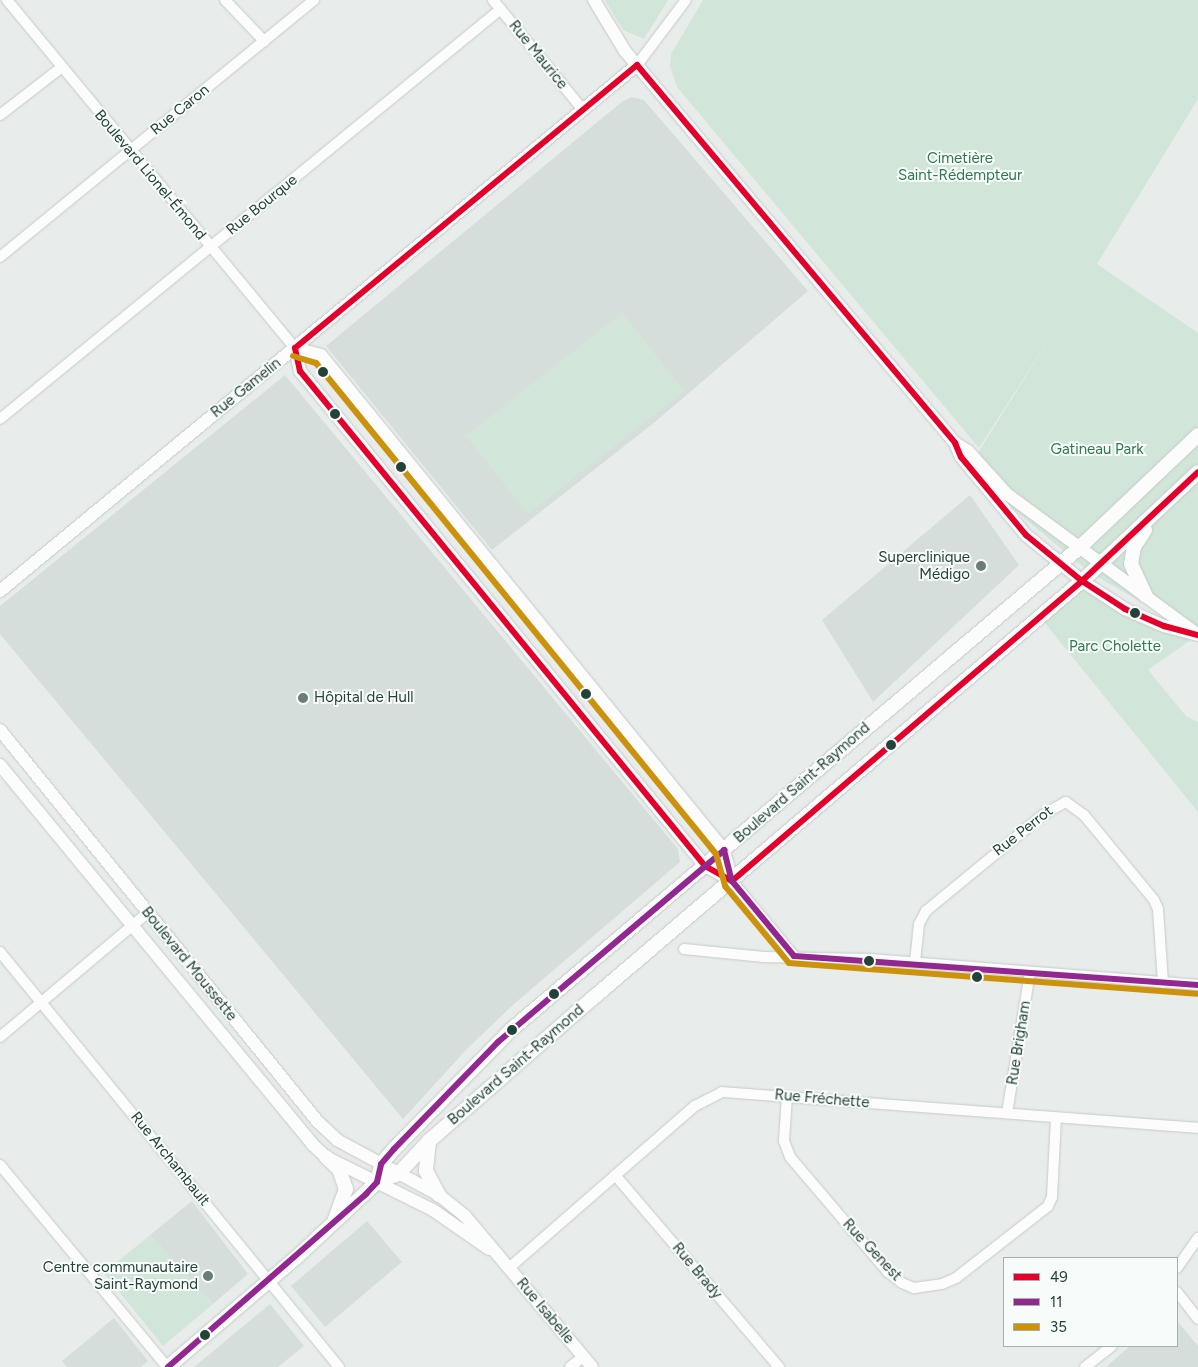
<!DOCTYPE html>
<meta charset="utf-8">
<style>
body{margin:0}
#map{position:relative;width:1198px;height:1367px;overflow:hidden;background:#e8edeb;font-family:Figtree,sans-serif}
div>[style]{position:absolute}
.built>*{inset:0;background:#d6dedb}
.green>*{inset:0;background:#d1e6d8}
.roads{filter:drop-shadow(0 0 1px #c5cac8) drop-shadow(0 0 1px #c5cac8)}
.minor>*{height:10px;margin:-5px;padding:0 5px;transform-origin:5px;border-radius:5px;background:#fcfcfc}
.tertiary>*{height:12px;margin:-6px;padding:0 6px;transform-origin:6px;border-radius:6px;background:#fcfcfc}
.secondary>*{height:14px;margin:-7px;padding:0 7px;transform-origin:7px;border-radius:7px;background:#fcfcfc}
.bus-1>*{height:6px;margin:-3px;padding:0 3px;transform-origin:3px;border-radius:3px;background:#e4002b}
.bus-2>*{height:6px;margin:-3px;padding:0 3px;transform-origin:3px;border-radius:3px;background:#922790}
.bus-3>*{height:6px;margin:-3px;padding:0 3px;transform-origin:3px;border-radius:3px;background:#cd920c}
.dots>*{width:14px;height:14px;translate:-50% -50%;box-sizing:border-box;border:2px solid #f7fbf9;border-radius:50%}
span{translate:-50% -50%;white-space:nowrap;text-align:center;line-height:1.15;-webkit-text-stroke:4px #f7fbf9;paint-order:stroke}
.street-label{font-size:15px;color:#24423a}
.park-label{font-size:15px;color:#2d7a4b}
.poi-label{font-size:15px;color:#24423a}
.right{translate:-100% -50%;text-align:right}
.left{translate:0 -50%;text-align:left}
.legend{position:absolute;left:1003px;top:1257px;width:175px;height:90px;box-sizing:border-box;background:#f7fbf9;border:1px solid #a3b1ad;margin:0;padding:6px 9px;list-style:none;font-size:15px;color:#24423a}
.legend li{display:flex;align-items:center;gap:10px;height:25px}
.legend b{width:25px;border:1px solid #a3b1ad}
</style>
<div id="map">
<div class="built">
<div style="clip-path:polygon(632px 97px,644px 100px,808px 291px,655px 422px,492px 550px,326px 346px,623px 101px)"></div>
<div style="clip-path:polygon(285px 375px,678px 849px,680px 862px,514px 1004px,467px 1049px,403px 1119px,0 634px,0 606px)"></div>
<div style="clip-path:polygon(970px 495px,1019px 565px,873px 702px,822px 620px)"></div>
<div style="clip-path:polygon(192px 1201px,248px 1274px,213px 1304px,150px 1235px)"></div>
<div style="clip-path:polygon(367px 1221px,402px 1262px,325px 1327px,291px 1286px)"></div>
<div style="clip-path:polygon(270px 1304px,304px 1346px,278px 1367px,194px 1367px)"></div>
<div style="clip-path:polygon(114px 1318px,148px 1361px,141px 1367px,67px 1367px,62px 1361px)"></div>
<div style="clip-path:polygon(1177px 1321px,1198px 1346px,1198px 1367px,1106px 1367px,1130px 1346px,1177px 1346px)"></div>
</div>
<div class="green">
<div style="clip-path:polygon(605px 0,668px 0,644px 39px,623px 30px)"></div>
<div style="clip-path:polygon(703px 0,1198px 0,1198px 99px,1097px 264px,1198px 333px,1198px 635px,1148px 670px,1186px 716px,1198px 722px,1198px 812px,1040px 617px,1082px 581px,1110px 600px,1195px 633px,1089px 572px,1005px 502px,969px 467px,1060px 322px,979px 448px,677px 87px,670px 66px,671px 54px)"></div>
<div style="clip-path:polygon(622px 313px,684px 391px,528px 514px,466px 436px)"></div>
<div style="clip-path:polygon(150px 1235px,213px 1304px,163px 1346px,104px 1273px)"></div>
</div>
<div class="roads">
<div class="minor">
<div style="left:7px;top:0;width:452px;rotate:50.4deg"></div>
<div style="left:225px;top:0;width:57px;rotate:46.4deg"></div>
<div style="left:493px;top:0;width:142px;rotate:50.7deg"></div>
<div style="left:637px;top:65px;width:81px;rotate:-53deg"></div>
<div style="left:0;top:115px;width:78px;rotate:-37.7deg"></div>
<div style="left:0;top:257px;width:406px;rotate:-39.3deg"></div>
<div style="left:0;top:419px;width:647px;rotate:-39.3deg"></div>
<div style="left:732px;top:881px;width:97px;rotate:50.4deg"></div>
<div style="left:684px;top:949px;width:80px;rotate:5.7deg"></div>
<div style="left:764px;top:957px;width:105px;rotate:1.1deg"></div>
<div style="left:869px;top:959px;width:330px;rotate:4.5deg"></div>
<div style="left:0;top:952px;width:536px;rotate:50.76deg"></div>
<div style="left:915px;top:962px;width:38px;rotate:-84deg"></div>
<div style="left:919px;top:924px;width:15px;rotate:-62deg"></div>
<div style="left:926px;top:911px;width:153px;rotate:-39.4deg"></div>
<div style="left:1044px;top:814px;width:25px;rotate:-29deg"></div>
<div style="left:1066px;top:802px;width:22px;rotate:36deg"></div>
<div style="left:1084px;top:815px;width:110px;rotate:50.5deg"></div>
<div style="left:1154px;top:900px;width:10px;rotate:66deg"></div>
<div style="left:1158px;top:909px;width:74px;rotate:86.1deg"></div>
<div style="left:0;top:1037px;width:192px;rotate:-40.1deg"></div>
<div style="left:787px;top:1096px;width:45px;rotate:93.8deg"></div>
<div style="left:784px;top:1141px;width:17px;rotate:69deg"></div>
<div style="left:790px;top:1157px;width:151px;rotate:49.6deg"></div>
<div style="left:888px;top:1272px;width:18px;rotate:38deg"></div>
<div style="left:902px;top:1283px;width:13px;rotate:23deg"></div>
<div style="left:914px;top:1288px;width:28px;rotate:-8deg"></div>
<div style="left:942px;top:1284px;width:15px;rotate:-23deg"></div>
<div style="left:956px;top:1278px;width:117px;rotate:-38deg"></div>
<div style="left:1048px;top:1206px;width:10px;rotate:-66deg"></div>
<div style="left:1052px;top:1197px;width:79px;rotate:-87.1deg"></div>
<div style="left:1007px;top:1113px;width:143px;rotate:-80.7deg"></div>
<div style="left:0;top:1165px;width:262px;rotate:50.4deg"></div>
<div style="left:615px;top:1175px;width:253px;rotate:49.5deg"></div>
<div style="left:509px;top:1268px;width:247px;rotate:-41.1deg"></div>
<div style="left:695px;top:1106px;width:30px;rotate:-27deg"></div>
<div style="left:722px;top:1092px;width:477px;rotate:4.3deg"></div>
<div style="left:1177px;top:1268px;width:37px;rotate:-55deg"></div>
<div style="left:1177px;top:1292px;width:34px;rotate:52deg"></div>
<div style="left:570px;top:1367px;width:16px;rotate:-38deg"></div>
<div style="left:1085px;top:1367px;width:34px;rotate:-38deg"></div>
</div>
<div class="tertiary">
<div style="left:594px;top:0;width:60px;rotate:58.7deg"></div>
<div style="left:625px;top:51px;width:512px;rotate:49.91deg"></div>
<div style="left:955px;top:443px;width:15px;rotate:67deg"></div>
<div style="left:961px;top:457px;width:102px;rotate:50.2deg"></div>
<div style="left:1026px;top:535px;width:72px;rotate:39.4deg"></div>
<div style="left:1082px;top:581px;width:51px;rotate:33.1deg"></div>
<div style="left:1125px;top:609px;width:43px;rotate:23.6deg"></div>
<div style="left:1164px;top:626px;width:35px;rotate:15deg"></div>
<div style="left:295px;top:348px;width:27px;rotate:15deg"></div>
<div style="left:321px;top:355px;width:638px;rotate:50.85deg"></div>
<div style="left:724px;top:850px;width:32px;rotate:76deg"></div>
<div style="left:295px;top:348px;width:24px;rotate:78deg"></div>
<div style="left:300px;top:371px;width:640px;rotate:50.71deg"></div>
<div style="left:705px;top:866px;width:31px;rotate:29deg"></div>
<div style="left:955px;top:443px;width:15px;rotate:32deg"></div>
<div style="left:968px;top:451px;width:58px;rotate:47.8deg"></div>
<div style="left:1007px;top:494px;width:231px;rotate:36.4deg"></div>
<div style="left:0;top:591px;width:826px;rotate:-39.55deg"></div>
<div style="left:0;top:730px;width:505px;rotate:50.95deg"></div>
<div style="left:318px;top:1122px;width:26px;rotate:43deg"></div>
<div style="left:337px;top:1140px;width:116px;rotate:28.3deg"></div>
<div style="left:439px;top:1195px;width:33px;rotate:39deg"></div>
<div style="left:465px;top:1216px;width:197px;rotate:49.9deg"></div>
<div style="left:0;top:765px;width:491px;rotate:50.5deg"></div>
<div style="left:312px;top:1144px;width:19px;rotate:43deg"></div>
<div style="left:326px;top:1157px;width:119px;rotate:26.4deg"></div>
<div style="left:433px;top:1210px;width:68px;rotate:34.9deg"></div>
</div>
<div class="secondary">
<div style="left:1145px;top:530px;width:20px;rotate:123deg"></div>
<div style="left:1134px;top:547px;width:17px;rotate:100deg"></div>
<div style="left:1131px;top:564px;width:35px;rotate:65deg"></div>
<div style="left:429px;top:1141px;width:30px;rotate:96deg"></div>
<div style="left:426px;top:1171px;width:27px;rotate:62deg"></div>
<div style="left:326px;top:1157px;width:18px;rotate:43deg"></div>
<div style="left:339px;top:1169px;width:21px;rotate:71deg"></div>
<div style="left:346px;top:1189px;width:33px;rotate:110deg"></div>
<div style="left:377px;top:1182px;width:18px;rotate:-77deg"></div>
<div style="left:381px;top:1164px;width:20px;rotate:-49deg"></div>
<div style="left:394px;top:1149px;width:168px;rotate:-45.5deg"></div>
<div style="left:512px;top:1029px;width:744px;rotate:-40.31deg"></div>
<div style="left:1079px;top:548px;width:164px;rotate:-43.5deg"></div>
<div style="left:168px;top:1367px;width:172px;rotate:-40.5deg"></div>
<div style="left:299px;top:1255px;width:107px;rotate:-43.1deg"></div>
<div style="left:377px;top:1182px;width:22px;rotate:-21deg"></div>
<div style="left:398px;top:1174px;width:45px;rotate:-46.8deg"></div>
<div style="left:429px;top:1141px;width:218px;rotate:-41.1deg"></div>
<div style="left:593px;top:998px;width:643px;rotate:-40.46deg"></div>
<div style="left:1082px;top:581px;width:159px;rotate:-43.2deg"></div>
</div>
</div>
<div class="bus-1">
<div style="left:295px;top:348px;width:24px;rotate:78deg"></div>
<div style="left:300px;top:371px;width:640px;rotate:50.71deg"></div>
<div style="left:705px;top:866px;width:31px;rotate:29deg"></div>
<div style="left:732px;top:881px;width:461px;rotate:-40.6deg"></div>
<div style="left:1082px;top:581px;width:159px;rotate:-43.2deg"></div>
<div style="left:295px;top:348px;width:444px;rotate:-39.6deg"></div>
<div style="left:637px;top:65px;width:494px;rotate:49.9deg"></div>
<div style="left:955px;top:443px;width:15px;rotate:67deg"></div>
<div style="left:961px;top:457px;width:102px;rotate:50.2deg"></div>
<div style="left:1026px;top:535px;width:72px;rotate:39.4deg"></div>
<div style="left:1082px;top:581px;width:51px;rotate:33.1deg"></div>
<div style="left:1125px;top:609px;width:43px;rotate:23.6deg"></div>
<div style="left:1164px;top:626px;width:35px;rotate:15deg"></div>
</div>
<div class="bus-2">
<div style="left:794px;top:956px;width:405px;rotate:4.1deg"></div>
<div style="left:168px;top:1367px;width:263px;rotate:-41.1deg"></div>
<div style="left:366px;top:1194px;width:16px;rotate:-47deg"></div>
<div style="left:377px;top:1182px;width:18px;rotate:-77deg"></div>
<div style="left:381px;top:1164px;width:20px;rotate:-49deg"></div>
<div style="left:394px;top:1149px;width:149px;rotate:-45.8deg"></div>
<div style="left:498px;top:1042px;width:297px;rotate:-40.3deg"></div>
<div style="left:724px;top:850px;width:32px;rotate:76deg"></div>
<div style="left:732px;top:881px;width:97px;rotate:50.4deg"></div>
</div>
<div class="bus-3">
<div style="left:293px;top:356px;width:24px;rotate:17deg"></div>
<div style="left:316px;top:363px;width:633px;rotate:50.83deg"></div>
<div style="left:716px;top:854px;width:33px;rotate:74deg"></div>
<div style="left:725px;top:886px;width:100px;rotate:50.3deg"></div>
<div style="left:789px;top:963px;width:409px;rotate:4.3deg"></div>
</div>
<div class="dots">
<div style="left:323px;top:372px;background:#24423a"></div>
<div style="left:335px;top:414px;background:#24423a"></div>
<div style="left:401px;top:467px;background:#24423a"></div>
<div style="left:981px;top:566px;background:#697e78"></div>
<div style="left:1135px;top:613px;background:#24423a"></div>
<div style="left:586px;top:694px;background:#24423a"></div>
<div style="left:303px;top:698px;background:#697e78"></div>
<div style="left:891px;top:745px;background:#24423a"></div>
<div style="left:869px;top:961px;background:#24423a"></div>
<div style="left:977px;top:977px;background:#24423a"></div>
<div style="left:554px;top:994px;background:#24423a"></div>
<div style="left:512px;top:1030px;background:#24423a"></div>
<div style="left:208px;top:1276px;background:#697e78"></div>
<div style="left:205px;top:1335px;background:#24423a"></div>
</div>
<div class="street-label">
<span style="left:538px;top:55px;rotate:51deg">Rue Maurice</span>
<span style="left:180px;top:110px;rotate:-39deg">Rue Caron</span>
<span style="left:150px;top:175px;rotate:50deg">Boulevard Lionel-Émond</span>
<span style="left:262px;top:205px;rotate:-39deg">Rue Bourque</span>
<span style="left:246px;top:388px;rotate:-39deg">Rue Gamelin</span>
<span style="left:802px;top:783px;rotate:-41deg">Boulevard Saint-Raymond</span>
<span style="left:1023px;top:831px;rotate:-38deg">Rue Perrot</span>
<span style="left:189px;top:964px;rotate:51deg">Boulevard Moussette</span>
<span style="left:1019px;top:1043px;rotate:-81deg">Rue Brigham</span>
<span style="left:516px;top:1065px;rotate:-41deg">Boulevard Saint-Raymond</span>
<span style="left:822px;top:1099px;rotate:5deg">Rue Fréchette</span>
<span style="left:170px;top:1159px;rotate:51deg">Rue Archambault</span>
<span style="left:872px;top:1250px;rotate:47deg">Rue Genest</span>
<span style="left:697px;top:1271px;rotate:50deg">Rue Brady</span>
<span style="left:545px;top:1311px;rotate:50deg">Rue Isabelle</span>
</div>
<div class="park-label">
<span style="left:960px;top:167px">Cimetière<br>Saint-Rédempteur</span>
<span style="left:1097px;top:450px">Gatineau Park</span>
<span style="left:1115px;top:647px">Parc Cholette</span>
</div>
<div class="poi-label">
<span class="right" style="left:970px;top:566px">Superclinique<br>Médigo</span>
<span class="left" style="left:314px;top:698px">Hôpital de Hull</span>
<span class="right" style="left:198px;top:1276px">Centre communautaire<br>Saint-Raymond</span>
</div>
<ul class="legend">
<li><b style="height:6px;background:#e4002b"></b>49</li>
<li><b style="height:6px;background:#922790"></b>11</li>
<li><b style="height:6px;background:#cd920c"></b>35</li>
</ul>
</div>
